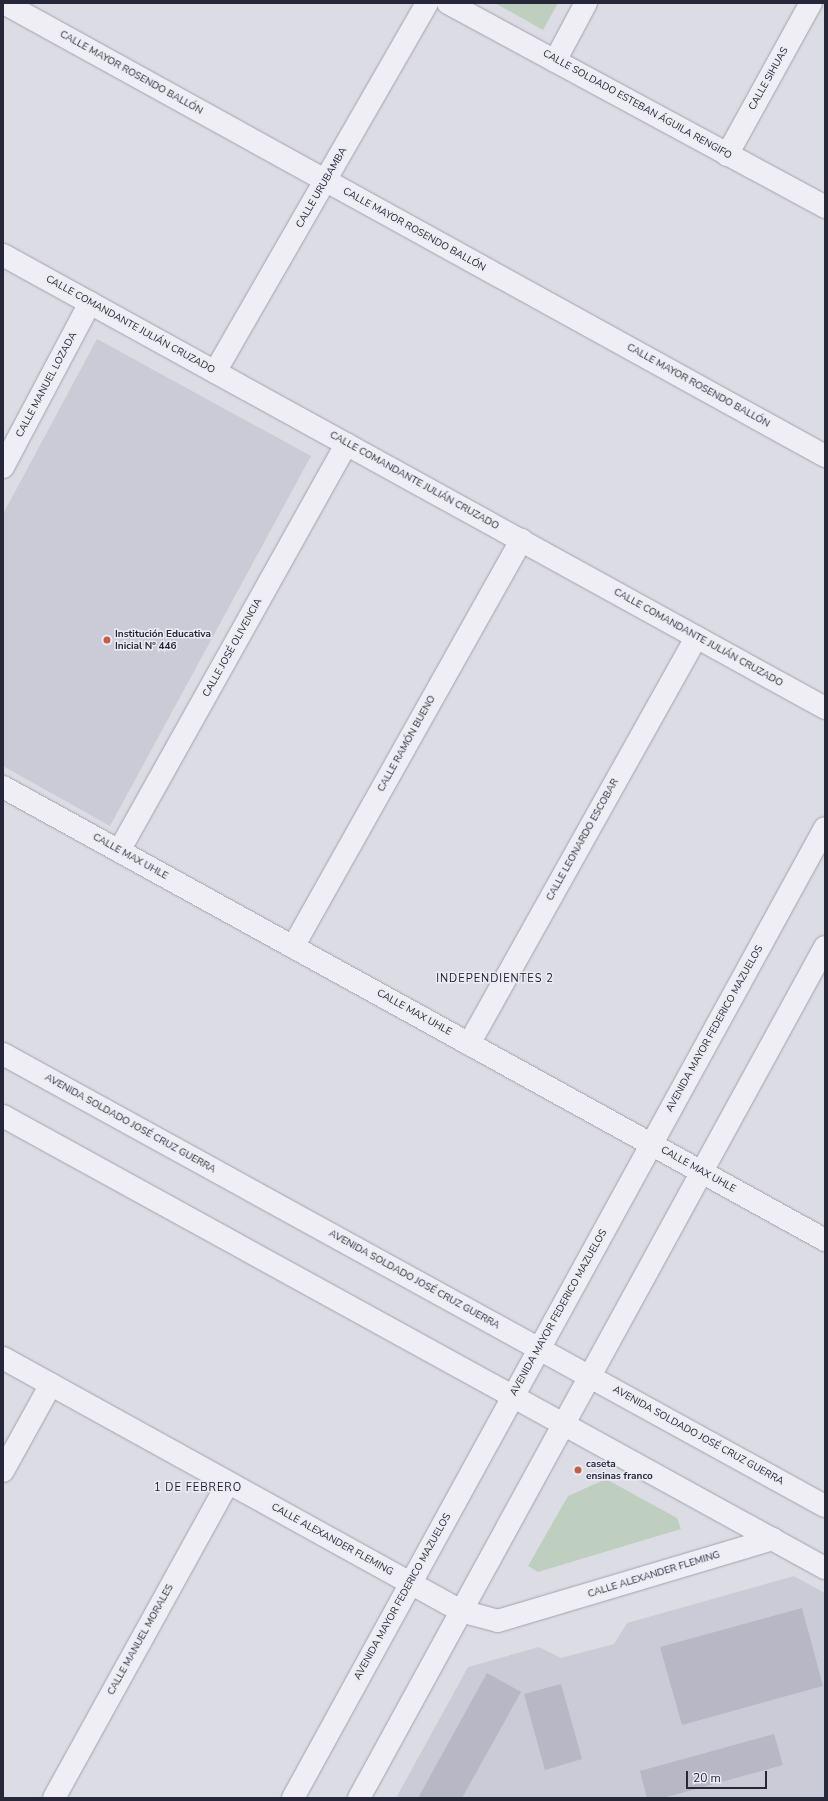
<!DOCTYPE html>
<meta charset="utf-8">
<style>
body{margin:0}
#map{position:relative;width:828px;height:1801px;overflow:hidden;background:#dcdce5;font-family:"Nunito Sans",sans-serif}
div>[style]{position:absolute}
.built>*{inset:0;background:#cacbd6}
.green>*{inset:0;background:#becfbf}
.building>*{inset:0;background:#b7b7c5}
.roads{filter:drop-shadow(0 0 1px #a2a2ae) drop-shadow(0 0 1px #a2a2ae)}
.minor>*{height:22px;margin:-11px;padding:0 11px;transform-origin:11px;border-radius:11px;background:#eeeef4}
.dots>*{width:11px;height:11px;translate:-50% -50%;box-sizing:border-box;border:2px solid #ebecf3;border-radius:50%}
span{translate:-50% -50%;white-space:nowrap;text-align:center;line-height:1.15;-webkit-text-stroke:3px #ebecf3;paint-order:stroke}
.street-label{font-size:10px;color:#27273a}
.poi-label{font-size:10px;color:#27273a;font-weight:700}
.left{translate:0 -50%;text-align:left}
.neighbourhood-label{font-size:11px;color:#19192b;letter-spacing:1px}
.frame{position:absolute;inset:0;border:4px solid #27273a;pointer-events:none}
.scale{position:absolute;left:686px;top:1771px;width:81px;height:18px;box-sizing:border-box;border:2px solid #27273a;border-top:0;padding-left:5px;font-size:12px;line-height:14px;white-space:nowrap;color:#27273a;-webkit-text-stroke:3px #ebecf3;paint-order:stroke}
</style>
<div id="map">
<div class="built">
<div style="clip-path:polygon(97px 339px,311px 456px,110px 826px,3px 766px,3px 514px)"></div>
<div style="clip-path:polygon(794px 1576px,825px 1593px,825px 1798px,396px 1798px,468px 1667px,539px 1647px,561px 1658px,614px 1644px,627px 1623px)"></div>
</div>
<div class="green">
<div style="clip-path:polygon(495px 3px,558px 3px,543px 30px)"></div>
<div style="clip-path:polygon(606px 1479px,677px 1518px,681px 1529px,538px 1572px,528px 1566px,568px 1496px)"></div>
</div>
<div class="building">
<div style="clip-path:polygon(802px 1608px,823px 1686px,682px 1725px,660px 1647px)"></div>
<div style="clip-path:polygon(487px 1673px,521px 1692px,462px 1798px,418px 1798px)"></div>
<div style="clip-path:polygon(561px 1684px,582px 1759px,545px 1770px,524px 1694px)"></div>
<div style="clip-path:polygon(774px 1734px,783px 1765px,663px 1798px,647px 1798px,640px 1771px)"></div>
</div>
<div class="roads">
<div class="minor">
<div style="left:4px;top:3px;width:938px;rotate:28.89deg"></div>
<div style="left:448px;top:3px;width:429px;rotate:28.4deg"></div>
<div style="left:555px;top:61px;width:66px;rotate:-61.9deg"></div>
<div style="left:727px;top:155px;width:174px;rotate:-61.1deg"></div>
<div style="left:3px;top:255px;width:939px;rotate:28.86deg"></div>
<div style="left:215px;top:372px;width:426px;rotate:-60.1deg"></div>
<div style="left:3px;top:467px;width:186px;rotate:-62.1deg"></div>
<div style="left:3px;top:787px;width:939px;rotate:28.86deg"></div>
<div style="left:119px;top:851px;width:466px;rotate:-60.8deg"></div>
<div style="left:293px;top:947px;width:467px;rotate:-60.7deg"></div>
<div style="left:469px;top:1044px;width:466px;rotate:-60.8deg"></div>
<div style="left:3px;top:1054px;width:938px;rotate:28.81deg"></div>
<div style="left:3px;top:1116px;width:938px;rotate:28.81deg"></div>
<div style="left:3px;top:1358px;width:523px;rotate:28.92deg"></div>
<div style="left:461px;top:1611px;width:38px;rotate:15deg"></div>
<div style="left:498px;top:1621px;width:287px;rotate:-16.6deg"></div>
<div style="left:3px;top:1471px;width:99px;rotate:-61.1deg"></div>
<div style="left:54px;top:1798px;width:360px;rotate:-61.1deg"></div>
<div style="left:293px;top:1798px;width:1106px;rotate:-61.26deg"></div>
<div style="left:359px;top:1798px;width:970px;rotate:-61.3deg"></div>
</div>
</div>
<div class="dots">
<div style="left:107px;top:640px;background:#c45f47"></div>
<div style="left:578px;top:1470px;background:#c45f47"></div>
</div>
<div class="street-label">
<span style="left:131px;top:73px;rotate:29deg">CALLE MAYOR ROSENDO BALLÓN</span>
<span style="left:769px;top:79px;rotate:-61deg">CALLE SIHUAS</span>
<span style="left:637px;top:105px;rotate:29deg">CALLE SOLDADO ESTEBAN ÁGUILA RENGIFO</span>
<span style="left:322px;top:188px;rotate:-60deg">CALLE URUBAMBA</span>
<span style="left:414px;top:230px;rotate:29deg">CALLE MAYOR ROSENDO BALLÓN</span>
<span style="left:130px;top:325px;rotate:29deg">CALLE COMANDANTE JULIÁN CRUZADO</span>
<span style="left:47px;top:385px;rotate:-62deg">CALLE MANUEL LOZADA</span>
<span style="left:698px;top:386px;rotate:29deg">CALLE MAYOR ROSENDO BALLÓN</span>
<span style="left:414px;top:481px;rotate:29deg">CALLE COMANDANTE JULIÁN CRUZADO</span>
<span style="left:698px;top:638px;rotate:29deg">CALLE COMANDANTE JULIÁN CRUZADO</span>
<span style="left:233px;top:648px;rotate:-61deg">CALLE JOSÉ OLIVENCIA</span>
<span style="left:407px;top:744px;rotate:-61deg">CALLE RAMÓN BUENO</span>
<span style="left:583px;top:840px;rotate:-61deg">CALLE LEONARDO ESCOBAR</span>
<span style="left:130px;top:857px;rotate:29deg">CALLE MAX UHLE</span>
<span style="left:414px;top:1013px;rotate:29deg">CALLE MAX UHLE</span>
<span style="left:715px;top:1029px;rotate:-61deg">AVENIDA MAYOR FEDERICO MAZUELOS</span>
<span style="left:130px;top:1124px;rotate:29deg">AVENIDA SOLDADO JOSÉ CRUZ GUERRA</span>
<span style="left:698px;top:1170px;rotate:29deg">CALLE MAX UHLE</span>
<span style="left:414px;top:1280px;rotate:29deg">AVENIDA SOLDADO JOSÉ CRUZ GUERRA</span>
<span style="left:559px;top:1313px;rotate:-61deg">AVENIDA MAYOR FEDERICO MAZUELOS</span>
<span style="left:698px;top:1436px;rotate:29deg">AVENIDA SOLDADO JOSÉ CRUZ GUERRA</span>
<span style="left:332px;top:1540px;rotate:29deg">CALLE ALEXANDER FLEMING</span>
<span style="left:654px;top:1575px;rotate:-17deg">CALLE ALEXANDER FLEMING</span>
<span style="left:403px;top:1597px;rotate:-61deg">AVENIDA MAYOR FEDERICO MAZUELOS</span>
<span style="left:141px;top:1640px;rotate:-61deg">CALLE MANUEL MORALES</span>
</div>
<div class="poi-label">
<span class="left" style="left:115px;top:640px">Institución Educativa<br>Inicial Nº 446</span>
<span class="left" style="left:586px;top:1470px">caseta<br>ensinas franco</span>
</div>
<div class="neighbourhood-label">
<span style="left:495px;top:979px">INDEPENDIENTES 2</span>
<span style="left:198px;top:1488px">1 DE FEBRERO</span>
</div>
<div class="frame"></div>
<div class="scale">20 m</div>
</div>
